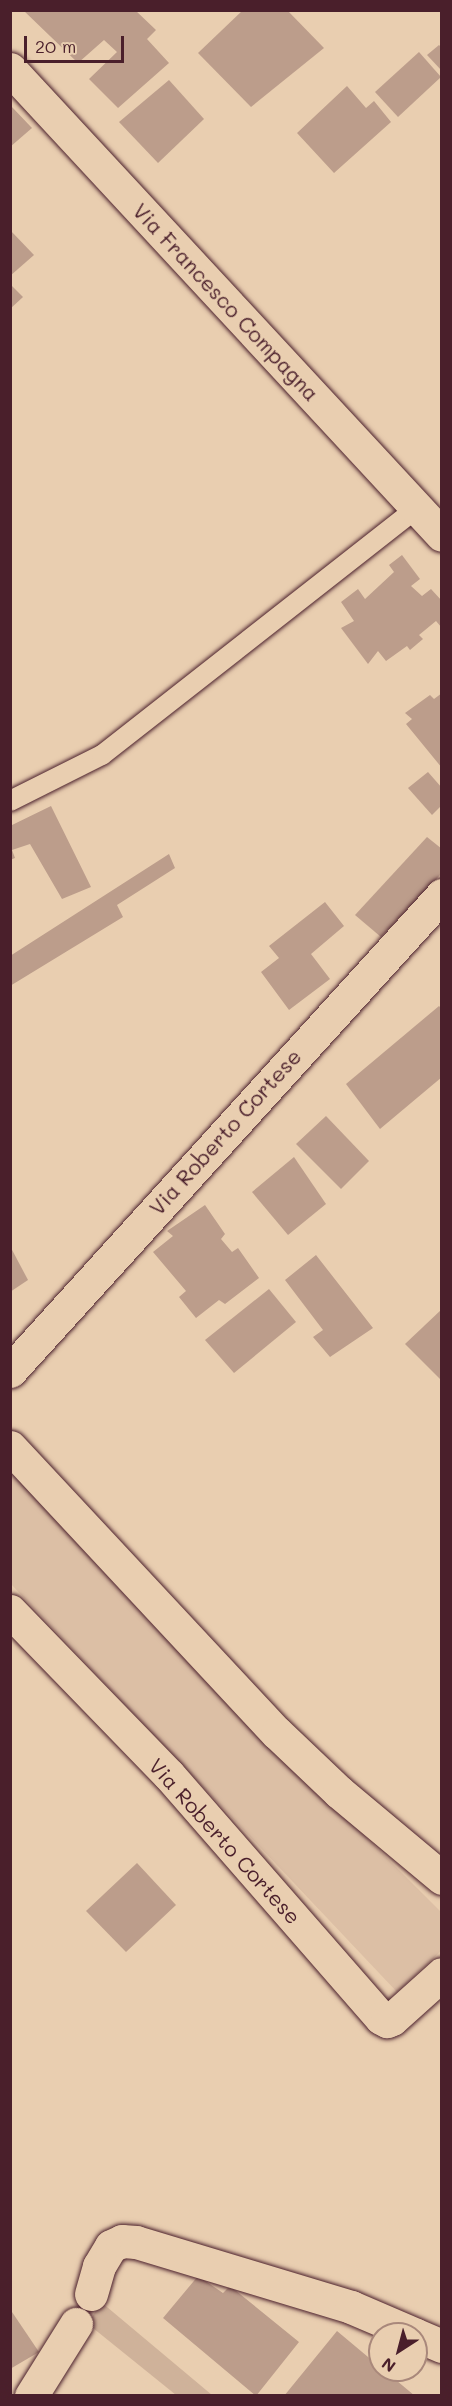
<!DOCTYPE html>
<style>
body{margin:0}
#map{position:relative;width:452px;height:2406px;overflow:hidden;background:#e9ceb0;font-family:Mali,sans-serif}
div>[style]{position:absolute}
.built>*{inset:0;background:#dcbfa5}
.green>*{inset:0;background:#cfb29a}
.building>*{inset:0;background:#bc9d8b}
.roads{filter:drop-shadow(0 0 2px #4a1f2b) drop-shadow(0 0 2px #4a1f2b)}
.service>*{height:20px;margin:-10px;padding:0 10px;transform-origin:10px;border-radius:10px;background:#e9ceb0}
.minor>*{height:33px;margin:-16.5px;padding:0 16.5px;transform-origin:16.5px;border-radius:16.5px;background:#e9ceb0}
span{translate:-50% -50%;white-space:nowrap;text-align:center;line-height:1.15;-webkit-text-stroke:5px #e9ceb0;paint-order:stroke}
.street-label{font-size:21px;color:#4a1f2b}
.frame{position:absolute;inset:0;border:12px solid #4a1f2b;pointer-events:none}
.north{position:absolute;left:368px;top:2322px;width:60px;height:60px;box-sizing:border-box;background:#e9ceb0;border:2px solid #a9887b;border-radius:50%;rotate:216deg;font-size:16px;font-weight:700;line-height:24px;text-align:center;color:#4a1f2b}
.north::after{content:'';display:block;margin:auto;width:21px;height:27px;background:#4a1f2b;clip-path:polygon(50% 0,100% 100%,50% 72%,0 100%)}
.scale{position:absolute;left:24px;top:36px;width:100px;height:27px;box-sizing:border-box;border:3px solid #4a1f2b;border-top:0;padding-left:8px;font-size:18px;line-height:21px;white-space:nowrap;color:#4a1f2b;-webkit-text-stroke:4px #e9ceb0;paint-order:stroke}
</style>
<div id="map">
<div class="built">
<div style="clip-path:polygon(11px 1468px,291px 1762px,441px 1912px,441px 1951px,397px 1992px,11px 1584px)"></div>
</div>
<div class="green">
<div style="clip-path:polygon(101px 2302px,212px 2395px,176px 2395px,88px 2324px)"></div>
</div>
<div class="building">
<div style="clip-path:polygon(23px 10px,135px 10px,156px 30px,147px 39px,169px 63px,118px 108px,89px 79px,117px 52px,104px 40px,78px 63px)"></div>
<div style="clip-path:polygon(243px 10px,287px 10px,324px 48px,251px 107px,198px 53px)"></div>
<div style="clip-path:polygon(439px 45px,442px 48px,442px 71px,427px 55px)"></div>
<div style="clip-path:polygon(419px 52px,441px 77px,398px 117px,375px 92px)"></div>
<div style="clip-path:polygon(169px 80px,204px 119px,158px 163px,119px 122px)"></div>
<div style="clip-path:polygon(347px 86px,366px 108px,374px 101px,391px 122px,334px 173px,297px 133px)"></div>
<div style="clip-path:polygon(10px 105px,32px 128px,10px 147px)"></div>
<div style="clip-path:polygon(10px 230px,34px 255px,10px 276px)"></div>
<div style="clip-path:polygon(10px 284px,23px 297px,10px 309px)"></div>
<div style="clip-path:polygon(402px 555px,420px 579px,411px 586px,422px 596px,431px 589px,442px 601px,442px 628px,436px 621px,419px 635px,423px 639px,410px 650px,407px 646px,386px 661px,378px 651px,368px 664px,341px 628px,354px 621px,341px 602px,358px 589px,365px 599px,394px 572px,389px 565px)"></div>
<div style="clip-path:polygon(442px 693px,442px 768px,406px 724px,412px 719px,405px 713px,430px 695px,434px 699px)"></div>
<div style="clip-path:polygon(428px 772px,442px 788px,442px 805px,432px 815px,408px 788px)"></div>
<div style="clip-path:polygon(51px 806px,91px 887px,62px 899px,30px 844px,12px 850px,15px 858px,10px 860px,10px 826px)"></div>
<div style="clip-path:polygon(427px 837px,442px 849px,442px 873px,381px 937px,355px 915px)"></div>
<div style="clip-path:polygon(169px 854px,175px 868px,117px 905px,123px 917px,10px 986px,10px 956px)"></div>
<div style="clip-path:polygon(325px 902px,344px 926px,311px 954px,330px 979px,289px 1010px,261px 972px,279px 958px,269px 946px)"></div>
<div style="clip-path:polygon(439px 1006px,442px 1009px,442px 1077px,380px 1129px,346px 1084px)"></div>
<div style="clip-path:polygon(326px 1116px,369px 1161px,341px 1189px,296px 1144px)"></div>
<div style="clip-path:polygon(294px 1157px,326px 1204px,288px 1235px,252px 1192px)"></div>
<div style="clip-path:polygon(205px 1205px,225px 1234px,221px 1239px,232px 1252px,238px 1248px,259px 1278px,225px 1304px,219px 1300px,196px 1318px,179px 1297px,186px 1291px,153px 1252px,173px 1236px,167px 1231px)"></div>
<div style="clip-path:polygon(10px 1246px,28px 1280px,10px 1292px)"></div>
<div style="clip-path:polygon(316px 1255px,373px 1328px,330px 1357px,313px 1337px,323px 1330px,285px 1280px)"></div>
<div style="clip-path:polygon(269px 1289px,296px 1322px,234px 1373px,205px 1340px)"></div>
<div style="clip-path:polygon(442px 1309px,442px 1381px,405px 1344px)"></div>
<div style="clip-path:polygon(137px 1863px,176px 1905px,126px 1952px,86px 1911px)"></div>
<div style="clip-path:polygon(198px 2276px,223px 2293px,230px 2286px,299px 2342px,256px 2396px,163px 2318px)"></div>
<div style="clip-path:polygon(10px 2309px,39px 2352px,10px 2369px)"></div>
<div style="clip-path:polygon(337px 2331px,380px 2367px,380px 2370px,384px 2370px,415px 2396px,284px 2396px)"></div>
</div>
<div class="roads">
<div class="service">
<div style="left:10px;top:801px;width:103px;rotate:-26.6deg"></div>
<div style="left:102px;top:755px;width:402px;rotate:-38.1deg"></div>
</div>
<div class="minor">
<div style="left:10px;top:69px;width:635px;rotate:47.17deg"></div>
<div style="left:10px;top:1371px;width:643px;rotate:-47.77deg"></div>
<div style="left:10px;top:1447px;width:391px;rotate:47deg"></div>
<div style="left:277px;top:1733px;width:86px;rotate:43.6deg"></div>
<div style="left:339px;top:1792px;width:134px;rotate:39.9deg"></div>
<div style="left:10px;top:1611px;width:228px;rotate:45.9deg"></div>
<div style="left:169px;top:1775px;width:322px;rotate:48.9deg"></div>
<div style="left:381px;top:2018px;width:7px;rotate:27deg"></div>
<div style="left:387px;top:2021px;width:5px;rotate:-22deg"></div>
<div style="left:392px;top:2019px;width:67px;rotate:-42deg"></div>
<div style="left:91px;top:2294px;width:29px;rotate:-74deg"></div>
<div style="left:99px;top:2266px;width:23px;rotate:-59deg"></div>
<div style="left:111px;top:2246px;width:12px;rotate:-24deg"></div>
<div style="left:122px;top:2241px;width:14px;rotate:4deg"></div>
<div style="left:136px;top:2242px;width:225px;rotate:16.8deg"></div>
<div style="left:351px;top:2307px;width:69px;rotate:23.2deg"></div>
<div style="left:416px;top:2335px;width:28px;rotate:23deg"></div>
<div style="left:31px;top:2396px;width:85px;rotate:-58deg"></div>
</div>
</div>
<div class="street-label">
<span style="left:226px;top:302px;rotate:47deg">Via Francesco Compagna</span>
<span style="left:225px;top:1132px;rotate:-48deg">Via Roberto Cortese</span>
<span style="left:225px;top:1841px;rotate:48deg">Via Roberto Cortese</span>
</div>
<div class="frame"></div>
<div class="north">N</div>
<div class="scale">20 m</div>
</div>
